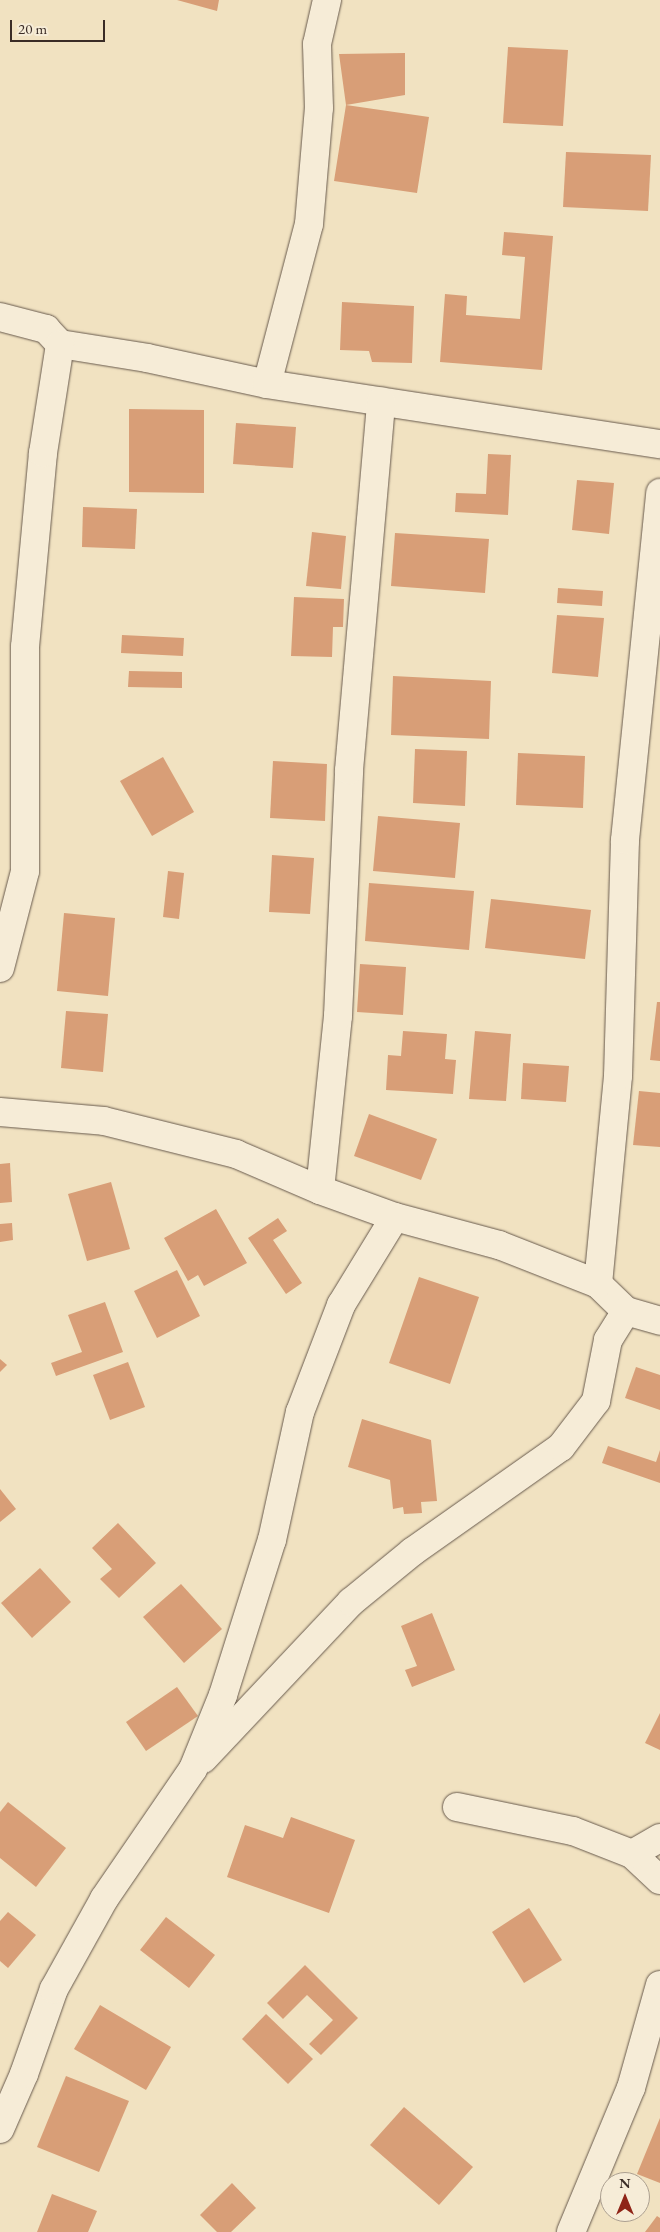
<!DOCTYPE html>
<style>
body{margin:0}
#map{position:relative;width:660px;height:2232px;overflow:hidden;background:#f1e2c1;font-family:"EB Garamond",serif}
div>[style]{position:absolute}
.building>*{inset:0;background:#d89e77}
.roads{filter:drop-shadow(0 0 1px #685a4d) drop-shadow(0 0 1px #685a4d)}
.minor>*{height:28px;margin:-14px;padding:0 14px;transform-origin:14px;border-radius:14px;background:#f6ecd7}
span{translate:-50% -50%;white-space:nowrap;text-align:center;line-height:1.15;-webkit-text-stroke:4.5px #f6ecd7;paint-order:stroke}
.north{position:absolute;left:600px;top:2172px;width:50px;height:50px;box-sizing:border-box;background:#f6ecd7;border:1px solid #ab9f90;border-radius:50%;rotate:0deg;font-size:14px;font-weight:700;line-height:20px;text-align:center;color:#3a2c26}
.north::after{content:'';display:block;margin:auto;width:18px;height:22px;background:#8f2418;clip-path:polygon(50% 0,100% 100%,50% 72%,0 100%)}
.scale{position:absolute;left:10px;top:20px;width:95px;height:22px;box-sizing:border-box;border:2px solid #3a2c26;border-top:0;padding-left:6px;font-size:15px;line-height:18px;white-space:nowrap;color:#3a2c26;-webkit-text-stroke:4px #f6ecd7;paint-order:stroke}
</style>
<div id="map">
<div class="building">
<div style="clip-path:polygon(177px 0,219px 0,217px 11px)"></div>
<div style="clip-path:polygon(508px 47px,568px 50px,563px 126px,503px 123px)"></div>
<div style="clip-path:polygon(405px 53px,405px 95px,346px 105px,429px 117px,417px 193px,334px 181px,346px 105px,339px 54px)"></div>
<div style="clip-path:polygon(566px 152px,651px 155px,648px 211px,563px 207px)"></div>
<div style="clip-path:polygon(504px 232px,553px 236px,542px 370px,440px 362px,445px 294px,467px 296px,466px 315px,520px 319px,525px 257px,502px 255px)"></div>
<div style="clip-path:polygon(342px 302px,414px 306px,412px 363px,372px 362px,369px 351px,340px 350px)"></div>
<div style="clip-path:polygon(129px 409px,204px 410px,204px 493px,129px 492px)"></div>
<div style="clip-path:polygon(236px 423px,296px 427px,293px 468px,233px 464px)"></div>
<div style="clip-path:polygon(488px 454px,511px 455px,508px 515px,455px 512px,456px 493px,486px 494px)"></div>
<div style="clip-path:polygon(577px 480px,614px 483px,609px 534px,572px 530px)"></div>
<div style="clip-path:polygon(83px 507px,137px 509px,135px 549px,82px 547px)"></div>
<div style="clip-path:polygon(312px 532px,346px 536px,341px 589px,306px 586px)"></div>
<div style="clip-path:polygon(395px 533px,489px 539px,485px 593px,391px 586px)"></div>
<div style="clip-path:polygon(558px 588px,603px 591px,602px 606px,557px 603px)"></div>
<div style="clip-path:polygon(294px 597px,344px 599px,343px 627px,333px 627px,332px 657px,291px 656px)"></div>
<div style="clip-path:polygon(557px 615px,604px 618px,598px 677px,552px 673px)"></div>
<div style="clip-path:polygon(122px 635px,184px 638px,183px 656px,121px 653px)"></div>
<div style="clip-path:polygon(129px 671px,182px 672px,182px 688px,128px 687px)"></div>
<div style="clip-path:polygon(393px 676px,491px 681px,489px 739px,391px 735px)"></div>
<div style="clip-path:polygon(415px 749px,467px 751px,465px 806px,413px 803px)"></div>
<div style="clip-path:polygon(518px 753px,585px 756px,583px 808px,516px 805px)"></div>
<div style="clip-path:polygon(163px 757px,194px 812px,152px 836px,120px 781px)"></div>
<div style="clip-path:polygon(273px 761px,327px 764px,325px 821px,270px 818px)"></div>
<div style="clip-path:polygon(378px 816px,460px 823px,455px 878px,373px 871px)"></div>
<div style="clip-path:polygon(272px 855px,314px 858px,310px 914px,269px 912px)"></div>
<div style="clip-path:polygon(168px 871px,184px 873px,179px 919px,163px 917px)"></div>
<div style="clip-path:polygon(369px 883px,474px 891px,469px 950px,365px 941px)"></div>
<div style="clip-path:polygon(491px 899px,591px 910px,585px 959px,485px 948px)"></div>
<div style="clip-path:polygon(64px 913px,115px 918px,108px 996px,57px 991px)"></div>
<div style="clip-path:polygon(360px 964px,406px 967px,403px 1015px,357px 1012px)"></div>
<div style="clip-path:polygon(657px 1002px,660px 1002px,660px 1061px,650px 1060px)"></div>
<div style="clip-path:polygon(66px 1011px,108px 1014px,103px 1072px,61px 1068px)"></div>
<div style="clip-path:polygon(403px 1031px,447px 1034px,445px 1059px,456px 1060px,453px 1094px,386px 1090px,388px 1055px,401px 1056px)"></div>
<div style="clip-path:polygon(475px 1031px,511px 1034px,506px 1101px,469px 1099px)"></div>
<div style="clip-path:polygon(523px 1063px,569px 1066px,566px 1102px,521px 1099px)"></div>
<div style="clip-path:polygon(639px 1091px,660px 1093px,660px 1147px,633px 1145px)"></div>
<div style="clip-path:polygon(369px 1114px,437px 1139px,421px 1180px,354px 1156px)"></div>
<div style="clip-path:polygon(10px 1163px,12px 1202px,0 1203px,0 1164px)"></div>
<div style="clip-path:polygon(111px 1182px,130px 1249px,87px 1261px,68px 1194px)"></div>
<div style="clip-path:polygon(216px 1209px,247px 1263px,204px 1286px,198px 1275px,188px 1281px,164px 1238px)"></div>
<div style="clip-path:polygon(278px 1218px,287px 1231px,273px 1240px,302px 1283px,286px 1294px,248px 1238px)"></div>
<div style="clip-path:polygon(12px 1223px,13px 1240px,0 1242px,0 1224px)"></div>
<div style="clip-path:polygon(177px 1270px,200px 1316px,157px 1338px,134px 1291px)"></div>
<div style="clip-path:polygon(419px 1277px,479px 1297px,450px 1384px,389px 1363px)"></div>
<div style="clip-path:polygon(105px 1302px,123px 1352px,56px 1376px,51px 1363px,82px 1352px,68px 1315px)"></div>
<div style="clip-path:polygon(0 1359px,7px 1365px,0 1372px)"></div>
<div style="clip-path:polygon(128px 1362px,145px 1407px,110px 1420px,93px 1375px)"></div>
<div style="clip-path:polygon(636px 1367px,660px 1375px,660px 1410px,625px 1398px)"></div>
<div style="clip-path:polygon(362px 1419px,431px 1440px,437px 1501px,421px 1502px,422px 1513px,404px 1514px,403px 1507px,393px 1509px,390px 1480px,348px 1467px)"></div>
<div style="clip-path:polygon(608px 1446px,656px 1462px,660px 1450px,660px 1483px,602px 1463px)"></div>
<div style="clip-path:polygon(0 1489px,16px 1509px,0 1522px)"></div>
<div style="clip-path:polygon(118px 1523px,156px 1563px,119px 1598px,100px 1579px,112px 1569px,92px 1548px)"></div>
<div style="clip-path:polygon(40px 1568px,71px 1602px,32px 1638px,1px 1603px)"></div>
<div style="clip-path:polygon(181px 1584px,222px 1629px,184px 1663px,143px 1617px)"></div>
<div style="clip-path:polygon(432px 1613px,455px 1670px,412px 1687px,405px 1670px,417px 1666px,401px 1626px)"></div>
<div style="clip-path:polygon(177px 1687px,198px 1716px,146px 1751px,126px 1722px)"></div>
<div style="clip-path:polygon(660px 1713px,660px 1750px,645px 1743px)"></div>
<div style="clip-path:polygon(8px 1802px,66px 1848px,36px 1887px,0 1858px,0 1812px)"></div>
<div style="clip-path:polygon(291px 1817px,355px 1840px,329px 1913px,227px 1877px,245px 1825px,283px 1838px)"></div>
<div style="clip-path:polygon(529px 1908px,562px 1960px,524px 1983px,492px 1932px)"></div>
<div style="clip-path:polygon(8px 1912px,36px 1935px,8px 1968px,0 1961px,0 1921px)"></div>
<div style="clip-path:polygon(166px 1917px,215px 1955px,189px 1988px,140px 1950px)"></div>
<div style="clip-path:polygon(305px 1965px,358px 2018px,321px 2055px,309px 2044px,333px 2020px,307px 1995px,283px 2019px,267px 2003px)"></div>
<div style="clip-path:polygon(100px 2005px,171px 2047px,146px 2090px,74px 2049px)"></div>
<div style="clip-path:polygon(266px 2014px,313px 2059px,288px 2084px,242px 2039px)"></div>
<div style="clip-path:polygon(66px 2076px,129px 2101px,99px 2172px,37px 2147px)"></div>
<div style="clip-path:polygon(404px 2107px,473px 2167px,439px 2205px,370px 2145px)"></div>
<div style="clip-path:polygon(660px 2118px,660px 2183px,637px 2174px)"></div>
<div style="clip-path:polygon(232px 2183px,256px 2208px,231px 2232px,217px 2232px,200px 2215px)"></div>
<div style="clip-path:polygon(52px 2194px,97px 2211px,88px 2232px,37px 2232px)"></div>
<div style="clip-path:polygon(657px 2216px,660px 2218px,660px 2232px,645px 2232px)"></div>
</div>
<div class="roads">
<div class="minor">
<div style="left:0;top:317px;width:48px;rotate:14.6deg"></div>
<div style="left:46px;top:329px;width:21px;rotate:47deg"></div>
<div style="left:60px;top:344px;width:88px;rotate:9.1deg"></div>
<div style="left:147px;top:358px;width:123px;rotate:12.2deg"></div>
<div style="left:267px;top:384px;width:398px;rotate:8.7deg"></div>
<div style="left:267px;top:384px;width:165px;rotate:-75.3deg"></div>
<div style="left:309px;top:224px;width:116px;rotate:-85.1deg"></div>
<div style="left:319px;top:108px;width:64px;rotate:-91.8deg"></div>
<div style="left:317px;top:44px;width:45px;rotate:-77.2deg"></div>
<div style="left:0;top:968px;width:100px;rotate:-75.5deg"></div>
<div style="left:25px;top:871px;width:224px;rotate:-90deg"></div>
<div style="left:25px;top:647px;width:195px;rotate:-84.7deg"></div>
<div style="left:43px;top:453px;width:110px;rotate:-81.1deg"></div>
<div style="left:0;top:1112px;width:104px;rotate:4.9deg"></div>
<div style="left:104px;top:1121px;width:136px;rotate:14deg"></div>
<div style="left:236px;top:1154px;width:91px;rotate:23.2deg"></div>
<div style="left:320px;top:1190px;width:80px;rotate:19.8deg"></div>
<div style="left:395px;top:1217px;width:108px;rotate:15.1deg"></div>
<div style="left:499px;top:1245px;width:106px;rotate:21.5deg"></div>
<div style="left:598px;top:1284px;width:39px;rotate:44deg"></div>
<div style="left:626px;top:1311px;width:35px;rotate:16deg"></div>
<div style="left:320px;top:1190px;width:175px;rotate:-84.1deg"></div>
<div style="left:338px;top:1016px;width:246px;rotate:-87.4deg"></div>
<div style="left:349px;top:770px;width:370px;rotate:-85deg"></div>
<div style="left:598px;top:1284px;width:209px;rotate:-84.5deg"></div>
<div style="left:618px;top:1076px;width:236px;rotate:-88.3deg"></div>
<div style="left:625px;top:840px;width:349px;rotate:-84.2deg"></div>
<div style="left:203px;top:1759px;width:216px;rotate:-46.7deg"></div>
<div style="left:351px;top:1602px;width:79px;rotate:-39.3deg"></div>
<div style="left:412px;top:1552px;width:182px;rotate:-35.2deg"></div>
<div style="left:561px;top:1447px;width:58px;rotate:-52.7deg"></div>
<div style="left:596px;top:1401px;width:62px;rotate:-78.9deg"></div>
<div style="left:608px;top:1340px;width:34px;rotate:-58deg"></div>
<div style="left:457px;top:1807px;width:118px;rotate:11.7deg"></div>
<div style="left:573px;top:1831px;width:63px;rotate:21.3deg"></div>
<div style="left:632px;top:1854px;width:38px;rotate:43deg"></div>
<div style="left:632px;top:1854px;width:32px;rotate:-30deg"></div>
<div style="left:0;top:2129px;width:60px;rotate:-66.4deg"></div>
<div style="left:24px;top:2074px;width:90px;rotate:-70.6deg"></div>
<div style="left:54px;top:1989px;width:103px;rotate:-60.9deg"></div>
<div style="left:104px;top:1899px;width:158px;rotate:-55.6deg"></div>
<div style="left:193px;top:1769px;width:80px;rotate:-67.9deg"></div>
<div style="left:223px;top:1695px;width:163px;rotate:-72.5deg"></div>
<div style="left:272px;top:1540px;width:131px;rotate:-77.7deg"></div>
<div style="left:300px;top:1412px;width:115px;rotate:-69deg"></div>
<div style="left:341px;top:1305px;width:103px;rotate:-58.5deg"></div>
<div style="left:571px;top:2232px;width:156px;rotate:-67.4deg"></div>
<div style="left:631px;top:2088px;width:107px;rotate:-74.3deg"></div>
</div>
</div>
<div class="north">N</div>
<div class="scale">20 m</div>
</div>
